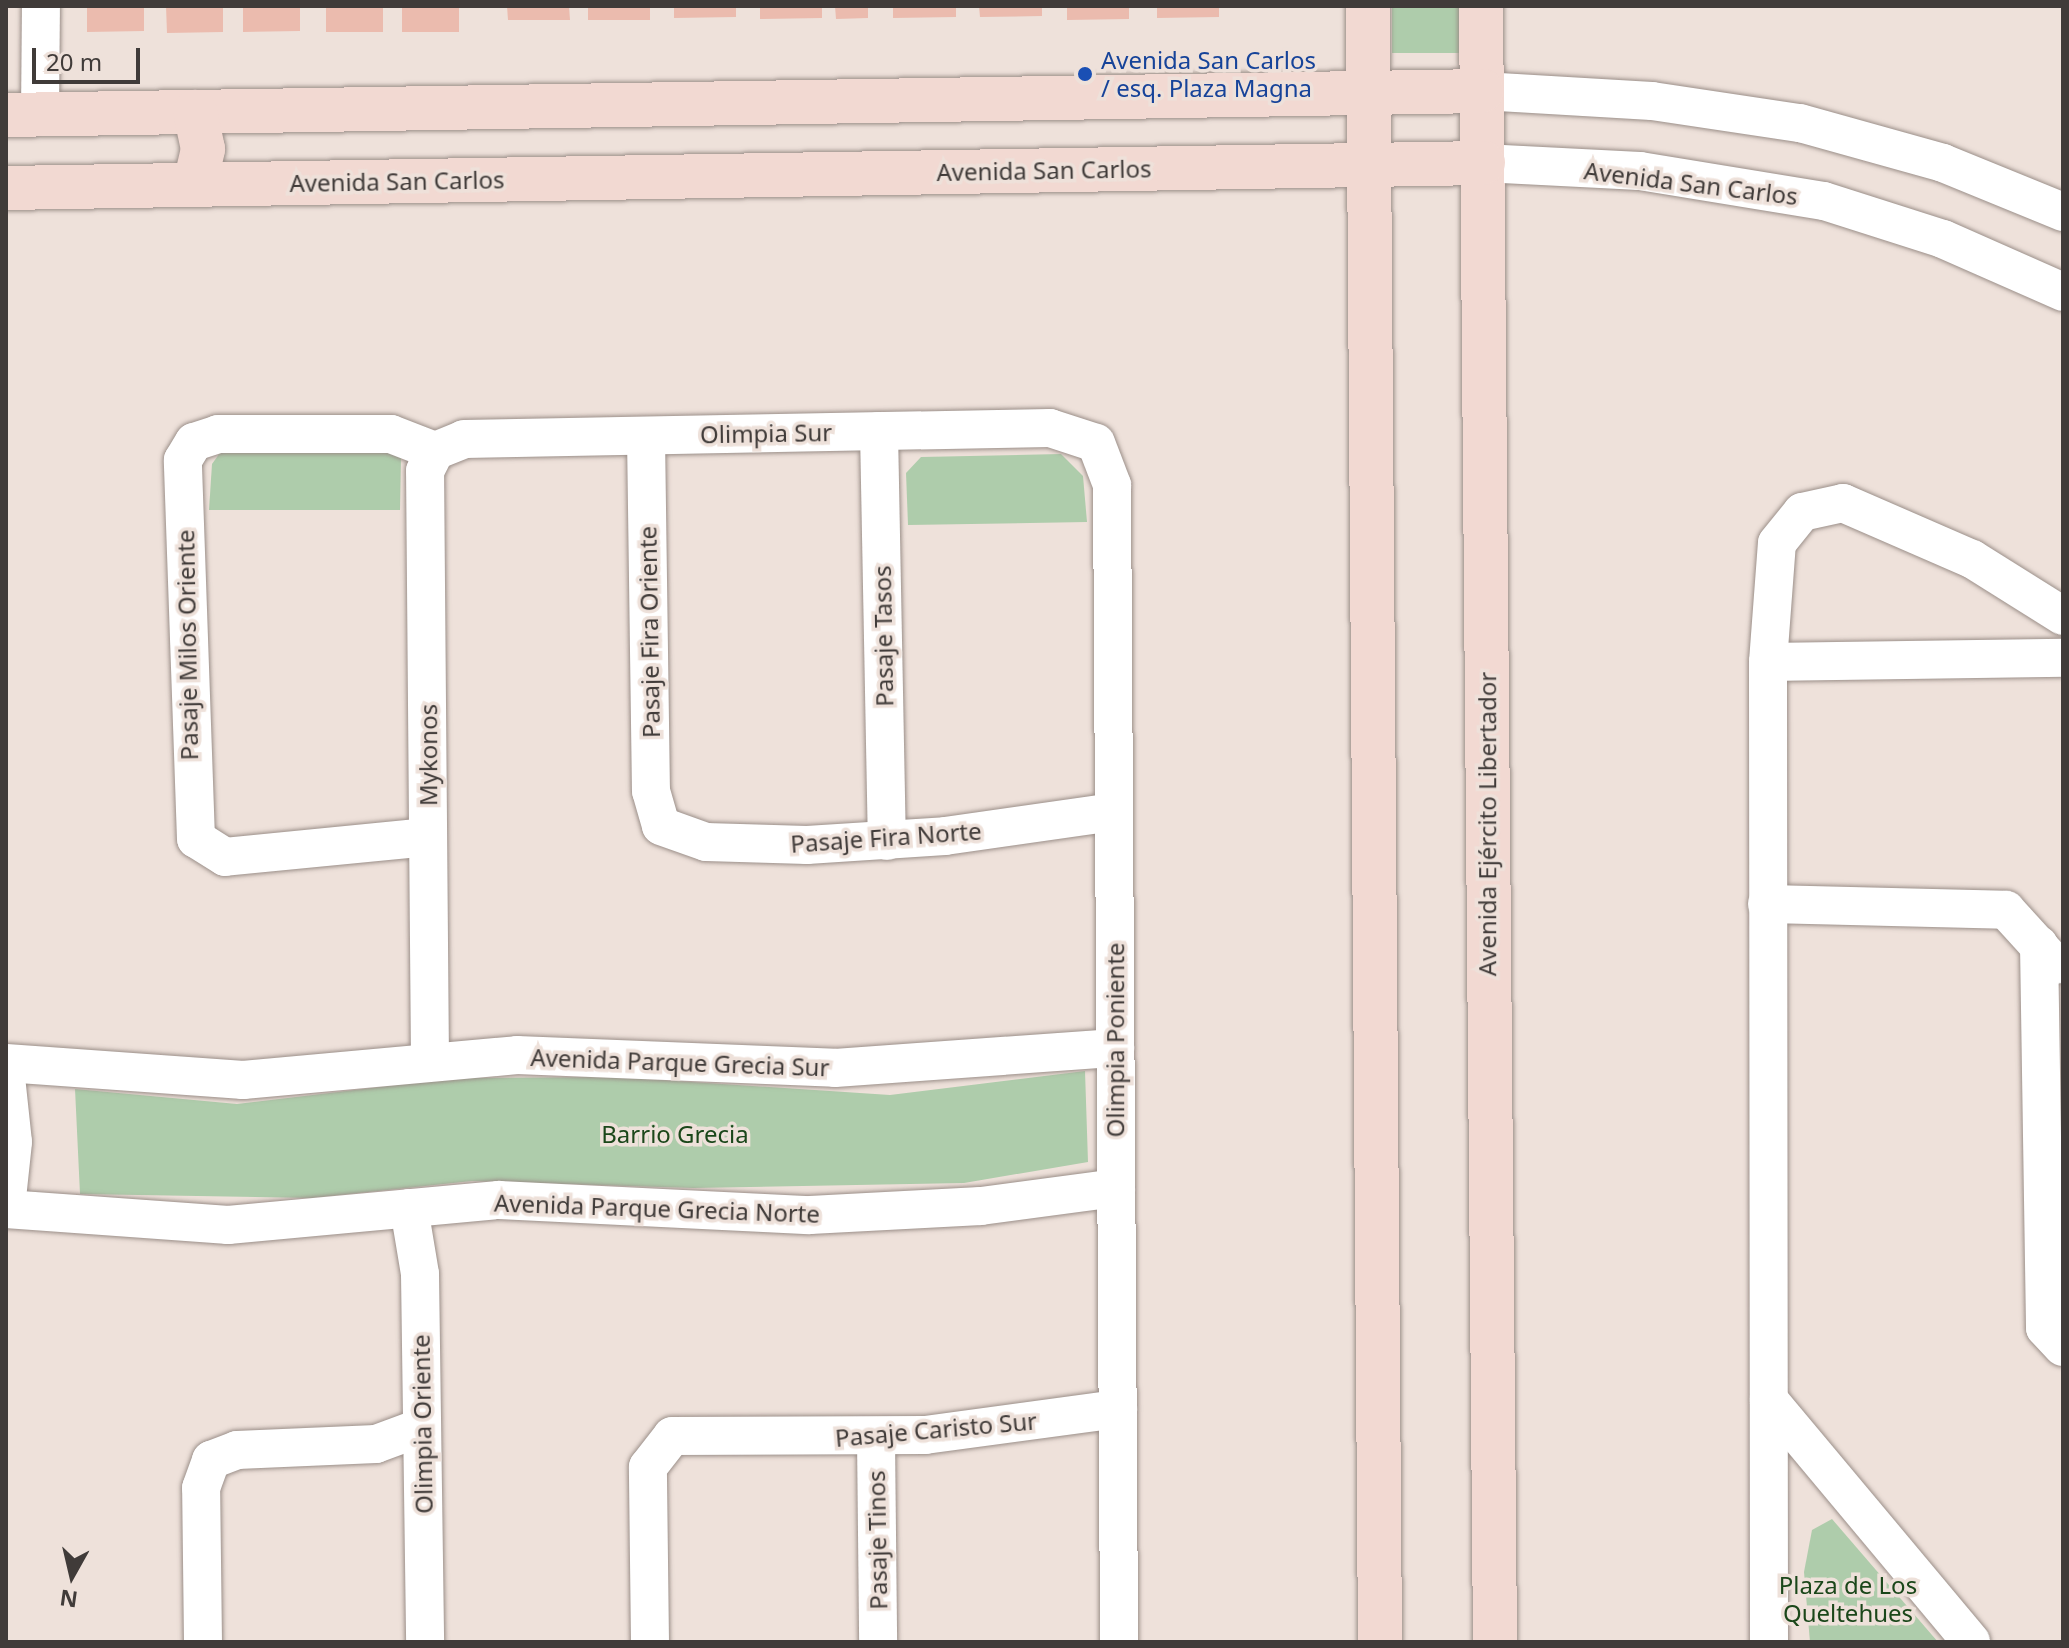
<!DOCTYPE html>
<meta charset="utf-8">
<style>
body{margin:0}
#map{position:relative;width:2069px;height:1648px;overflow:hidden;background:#eee1da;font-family:"Noto Sans",sans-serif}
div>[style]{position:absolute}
.green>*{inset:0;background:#aeccab}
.building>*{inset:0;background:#ebbbae}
.roads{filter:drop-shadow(0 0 2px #9b8f89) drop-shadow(0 0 2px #9b8f89)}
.minor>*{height:38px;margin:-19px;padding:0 19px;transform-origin:19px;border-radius:19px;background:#fff}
.secondary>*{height:44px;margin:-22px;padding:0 22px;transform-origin:22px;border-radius:22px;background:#f2d9d2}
.dots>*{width:22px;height:22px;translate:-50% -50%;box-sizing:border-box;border:4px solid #eee1da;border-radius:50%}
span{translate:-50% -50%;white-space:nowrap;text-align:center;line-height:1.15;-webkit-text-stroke:7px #eee1da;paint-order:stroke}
.transit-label{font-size:24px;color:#164399}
.left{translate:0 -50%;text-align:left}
.street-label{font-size:24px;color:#403b39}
.park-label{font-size:24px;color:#1b471a}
.frame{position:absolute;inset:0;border:8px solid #403b39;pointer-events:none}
.north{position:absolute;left:32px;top:1536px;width:80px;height:80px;-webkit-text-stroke:6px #eee1da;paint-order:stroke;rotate:188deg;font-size:22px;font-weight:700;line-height:32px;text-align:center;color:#403b39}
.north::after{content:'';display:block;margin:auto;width:28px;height:36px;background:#403b39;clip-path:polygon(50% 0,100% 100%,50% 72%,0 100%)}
.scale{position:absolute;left:32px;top:48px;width:108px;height:36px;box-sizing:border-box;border:4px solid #403b39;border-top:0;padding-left:10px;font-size:24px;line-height:28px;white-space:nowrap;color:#403b39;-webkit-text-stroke:6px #eee1da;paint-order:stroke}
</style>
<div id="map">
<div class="green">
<div style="clip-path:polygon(1392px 6px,1460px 6px,1460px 53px,1392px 53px)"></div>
<div style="clip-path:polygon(387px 443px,401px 458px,400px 510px,209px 510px,212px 464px,222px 450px)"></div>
<div style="clip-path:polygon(1061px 454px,1083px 476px,1087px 522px,908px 525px,906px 473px,921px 457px)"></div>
<div style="clip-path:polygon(1085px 1071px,1088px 1162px,964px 1183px,693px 1188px,472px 1181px,312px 1198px,80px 1194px,75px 1089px,237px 1104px,455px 1078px,615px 1077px,890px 1095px)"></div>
<div style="clip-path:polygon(1832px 1519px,1938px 1642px,1810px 1642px,1804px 1572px,1812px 1530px)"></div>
</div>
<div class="building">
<div style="clip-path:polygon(87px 6px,144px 6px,144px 31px,87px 32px)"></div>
<div style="clip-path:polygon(166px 6px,223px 6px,223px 32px,167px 33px)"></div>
<div style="clip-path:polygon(243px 6px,300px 6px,300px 31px,243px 32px)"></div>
<div style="clip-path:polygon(326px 6px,383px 6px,383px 32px,326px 32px)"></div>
<div style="clip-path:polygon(402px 6px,459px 6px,459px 32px,402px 32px)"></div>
<div style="clip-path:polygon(507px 6px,569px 6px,570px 20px,508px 20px)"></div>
<div style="clip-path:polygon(588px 6px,650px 6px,650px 20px,588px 20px)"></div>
<div style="clip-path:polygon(674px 6px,736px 6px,736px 17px,674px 18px)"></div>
<div style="clip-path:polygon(760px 6px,822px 6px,822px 18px,760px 19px)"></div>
<div style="clip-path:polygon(835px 6px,868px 6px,868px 18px,836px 19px)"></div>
<div style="clip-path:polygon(893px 6px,956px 6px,956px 17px,893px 18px)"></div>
<div style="clip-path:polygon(979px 6px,1042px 6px,1042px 16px,980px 17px)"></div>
<div style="clip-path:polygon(1067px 6px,1129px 6px,1129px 19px,1067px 20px)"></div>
<div style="clip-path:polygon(1157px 6px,1219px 6px,1219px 17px,1157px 18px)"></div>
</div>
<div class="roads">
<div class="minor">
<div style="left:1482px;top:91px;width:170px;rotate:3.4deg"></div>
<div style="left:1652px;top:101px;width:150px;rotate:8.5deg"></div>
<div style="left:1800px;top:123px;width:148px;rotate:15.6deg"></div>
<div style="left:1943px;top:163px;width:130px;rotate:22.2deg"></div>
<div style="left:40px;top:114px;width:108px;rotate:-89.5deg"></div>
<div style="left:1483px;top:163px;width:157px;rotate:2.9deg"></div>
<div style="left:1640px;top:171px;width:186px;rotate:9.3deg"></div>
<div style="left:1824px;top:201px;width:125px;rotate:17.7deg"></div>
<div style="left:1943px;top:239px;width:131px;rotate:23.8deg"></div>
<div style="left:879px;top:431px;width:410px;rotate:88.9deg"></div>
<div style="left:646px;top:436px;width:355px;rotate:89.2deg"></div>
<div style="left:651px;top:791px;width:36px;rotate:74deg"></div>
<div style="left:661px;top:826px;width:48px;rotate:19.6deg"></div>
<div style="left:706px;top:842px;width:101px;rotate:1.7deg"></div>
<div style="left:807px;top:845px;width:138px;rotate:-3.7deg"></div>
<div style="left:945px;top:836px;width:170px;rotate:-8.1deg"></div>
<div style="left:1768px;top:662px;width:295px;rotate:-0.8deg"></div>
<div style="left:428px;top:837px;width:204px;rotate:174.4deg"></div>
<div style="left:225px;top:857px;width:34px;rotate:-148deg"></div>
<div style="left:196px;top:839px;width:379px;rotate:-92deg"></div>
<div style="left:183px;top:460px;width:21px;rotate:-59deg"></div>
<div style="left:194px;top:442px;width:25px;rotate:-18deg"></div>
<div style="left:218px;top:434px;width:173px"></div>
<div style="left:391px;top:434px;width:47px;rotate:21.1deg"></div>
<div style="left:1767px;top:904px;width:239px;rotate:1.4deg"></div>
<div style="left:2006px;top:910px;width:74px;rotate:47.7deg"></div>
<div style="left:2039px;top:945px;width:383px;rotate:89.1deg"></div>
<div style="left:2045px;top:1328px;width:26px;rotate:47deg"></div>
<div style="left:430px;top:1062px;width:591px;rotate:-90.48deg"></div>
<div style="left:425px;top:471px;width:22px;rotate:-63deg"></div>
<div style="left:435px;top:451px;width:31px;rotate:-22deg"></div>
<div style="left:464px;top:439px;width:586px;rotate:-1.08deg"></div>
<div style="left:1050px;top:428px;width:48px;rotate:18.1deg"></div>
<div style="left:1096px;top:443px;width:45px;rotate:69.1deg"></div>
<div style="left:1112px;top:485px;width:1157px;rotate:89.65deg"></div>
<div style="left:6px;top:1063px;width:238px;rotate:4.1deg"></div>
<div style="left:243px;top:1080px;width:275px;rotate:-5.2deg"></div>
<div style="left:517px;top:1055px;width:318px;rotate:2.3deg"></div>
<div style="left:835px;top:1068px;width:281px;rotate:-4.1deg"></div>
<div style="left:6px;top:1077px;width:65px;rotate:83.9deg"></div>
<div style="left:13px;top:1142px;width:66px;rotate:96.1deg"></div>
<div style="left:409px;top:1208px;width:67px;rotate:80.5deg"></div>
<div style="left:420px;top:1274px;width:368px;rotate:89.2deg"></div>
<div style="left:6px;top:1209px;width:223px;rotate:4.1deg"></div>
<div style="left:228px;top:1225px;width:272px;rotate:-5.3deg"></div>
<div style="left:499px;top:1200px;width:311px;rotate:2.8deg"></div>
<div style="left:810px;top:1215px;width:171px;rotate:-3deg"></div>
<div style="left:981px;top:1206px;width:136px;rotate:-7.6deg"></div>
<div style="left:1769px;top:1400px;width:315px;rotate:50.1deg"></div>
<div style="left:876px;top:1438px;width:204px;rotate:89.4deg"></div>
<div style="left:203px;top:1642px;width:154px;rotate:-90.7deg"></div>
<div style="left:201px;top:1488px;width:30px;rotate:-70deg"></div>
<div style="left:211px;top:1460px;width:28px;rotate:-21deg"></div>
<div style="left:237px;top:1450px;width:139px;rotate:-2.5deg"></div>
<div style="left:376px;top:1444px;width:49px;rotate:-20.3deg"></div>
<div style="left:650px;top:1642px;width:175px;rotate:-90.7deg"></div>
<div style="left:648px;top:1467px;width:39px;rotate:-52deg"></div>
<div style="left:672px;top:1436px;width:253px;rotate:-0.2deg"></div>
<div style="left:925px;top:1435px;width:195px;rotate:-7.7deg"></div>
<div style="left:1769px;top:1642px;width:980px;rotate:-90.06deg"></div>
<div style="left:1768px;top:662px;width:119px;rotate:-85.7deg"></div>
<div style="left:1777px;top:543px;width:40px;rotate:-51deg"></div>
<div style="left:1802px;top:512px;width:42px;rotate:-12.4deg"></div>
<div style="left:1843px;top:503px;width:141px;rotate:23.5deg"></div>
<div style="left:1972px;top:559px;width:107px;rotate:32.1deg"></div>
</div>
<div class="secondary">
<div style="left:1368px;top:6px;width:1636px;rotate:89.58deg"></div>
<div style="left:1481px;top:6px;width:1636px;rotate:89.51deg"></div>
<div style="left:6px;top:115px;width:1476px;rotate:-0.93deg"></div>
<div style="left:195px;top:184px;width:36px;rotate:-77deg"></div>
<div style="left:203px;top:149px;width:38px;rotate:-102deg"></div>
<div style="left:6px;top:188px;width:1477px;rotate:-0.97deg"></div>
</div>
</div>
<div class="dots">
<div style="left:1085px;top:74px;background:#1a4fb4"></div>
</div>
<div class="transit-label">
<span class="left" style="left:1101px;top:74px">Avenida San Carlos<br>/ esq. Plaza Magna</span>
</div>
<div class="street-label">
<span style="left:1044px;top:170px;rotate:-1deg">Avenida San Carlos</span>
<span style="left:397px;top:181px;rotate:-1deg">Avenida San Carlos</span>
<span style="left:1691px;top:183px;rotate:7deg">Avenida San Carlos</span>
<span style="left:766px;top:433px;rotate:-1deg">Olimpia Sur</span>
<span style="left:649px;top:632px;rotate:-91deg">Pasaje Fira Oriente</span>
<span style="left:883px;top:636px;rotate:-91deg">Pasaje Tasos</span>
<span style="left:187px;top:645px;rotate:-91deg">Pasaje Milos Oriente</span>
<span style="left:428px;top:755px;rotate:-90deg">Mykonos</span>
<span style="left:1487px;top:824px;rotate:-90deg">Avenida Ejército Libertador</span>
<span style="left:886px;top:837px;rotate:-4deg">Pasaje Fira Norte</span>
<span style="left:1115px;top:1040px;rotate:-90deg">Olimpia Poniente</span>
<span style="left:680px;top:1062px;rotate:2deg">Avenida Parque Grecia Sur</span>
<span style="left:657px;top:1208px;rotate:2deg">Avenida Parque Grecia Norte</span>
<span style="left:422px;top:1424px;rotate:-91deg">Olimpia Oriente</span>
<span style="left:936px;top:1429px;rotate:-5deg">Pasaje Caristo Sur</span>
<span style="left:877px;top:1540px;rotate:-91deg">Pasaje Tinos</span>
</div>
<div class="park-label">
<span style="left:675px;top:1134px">Barrio Grecia</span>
<span style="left:1848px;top:1599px">Plaza de Los<br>Queltehues</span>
</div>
<div class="frame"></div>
<div class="north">N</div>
<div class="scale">20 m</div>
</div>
